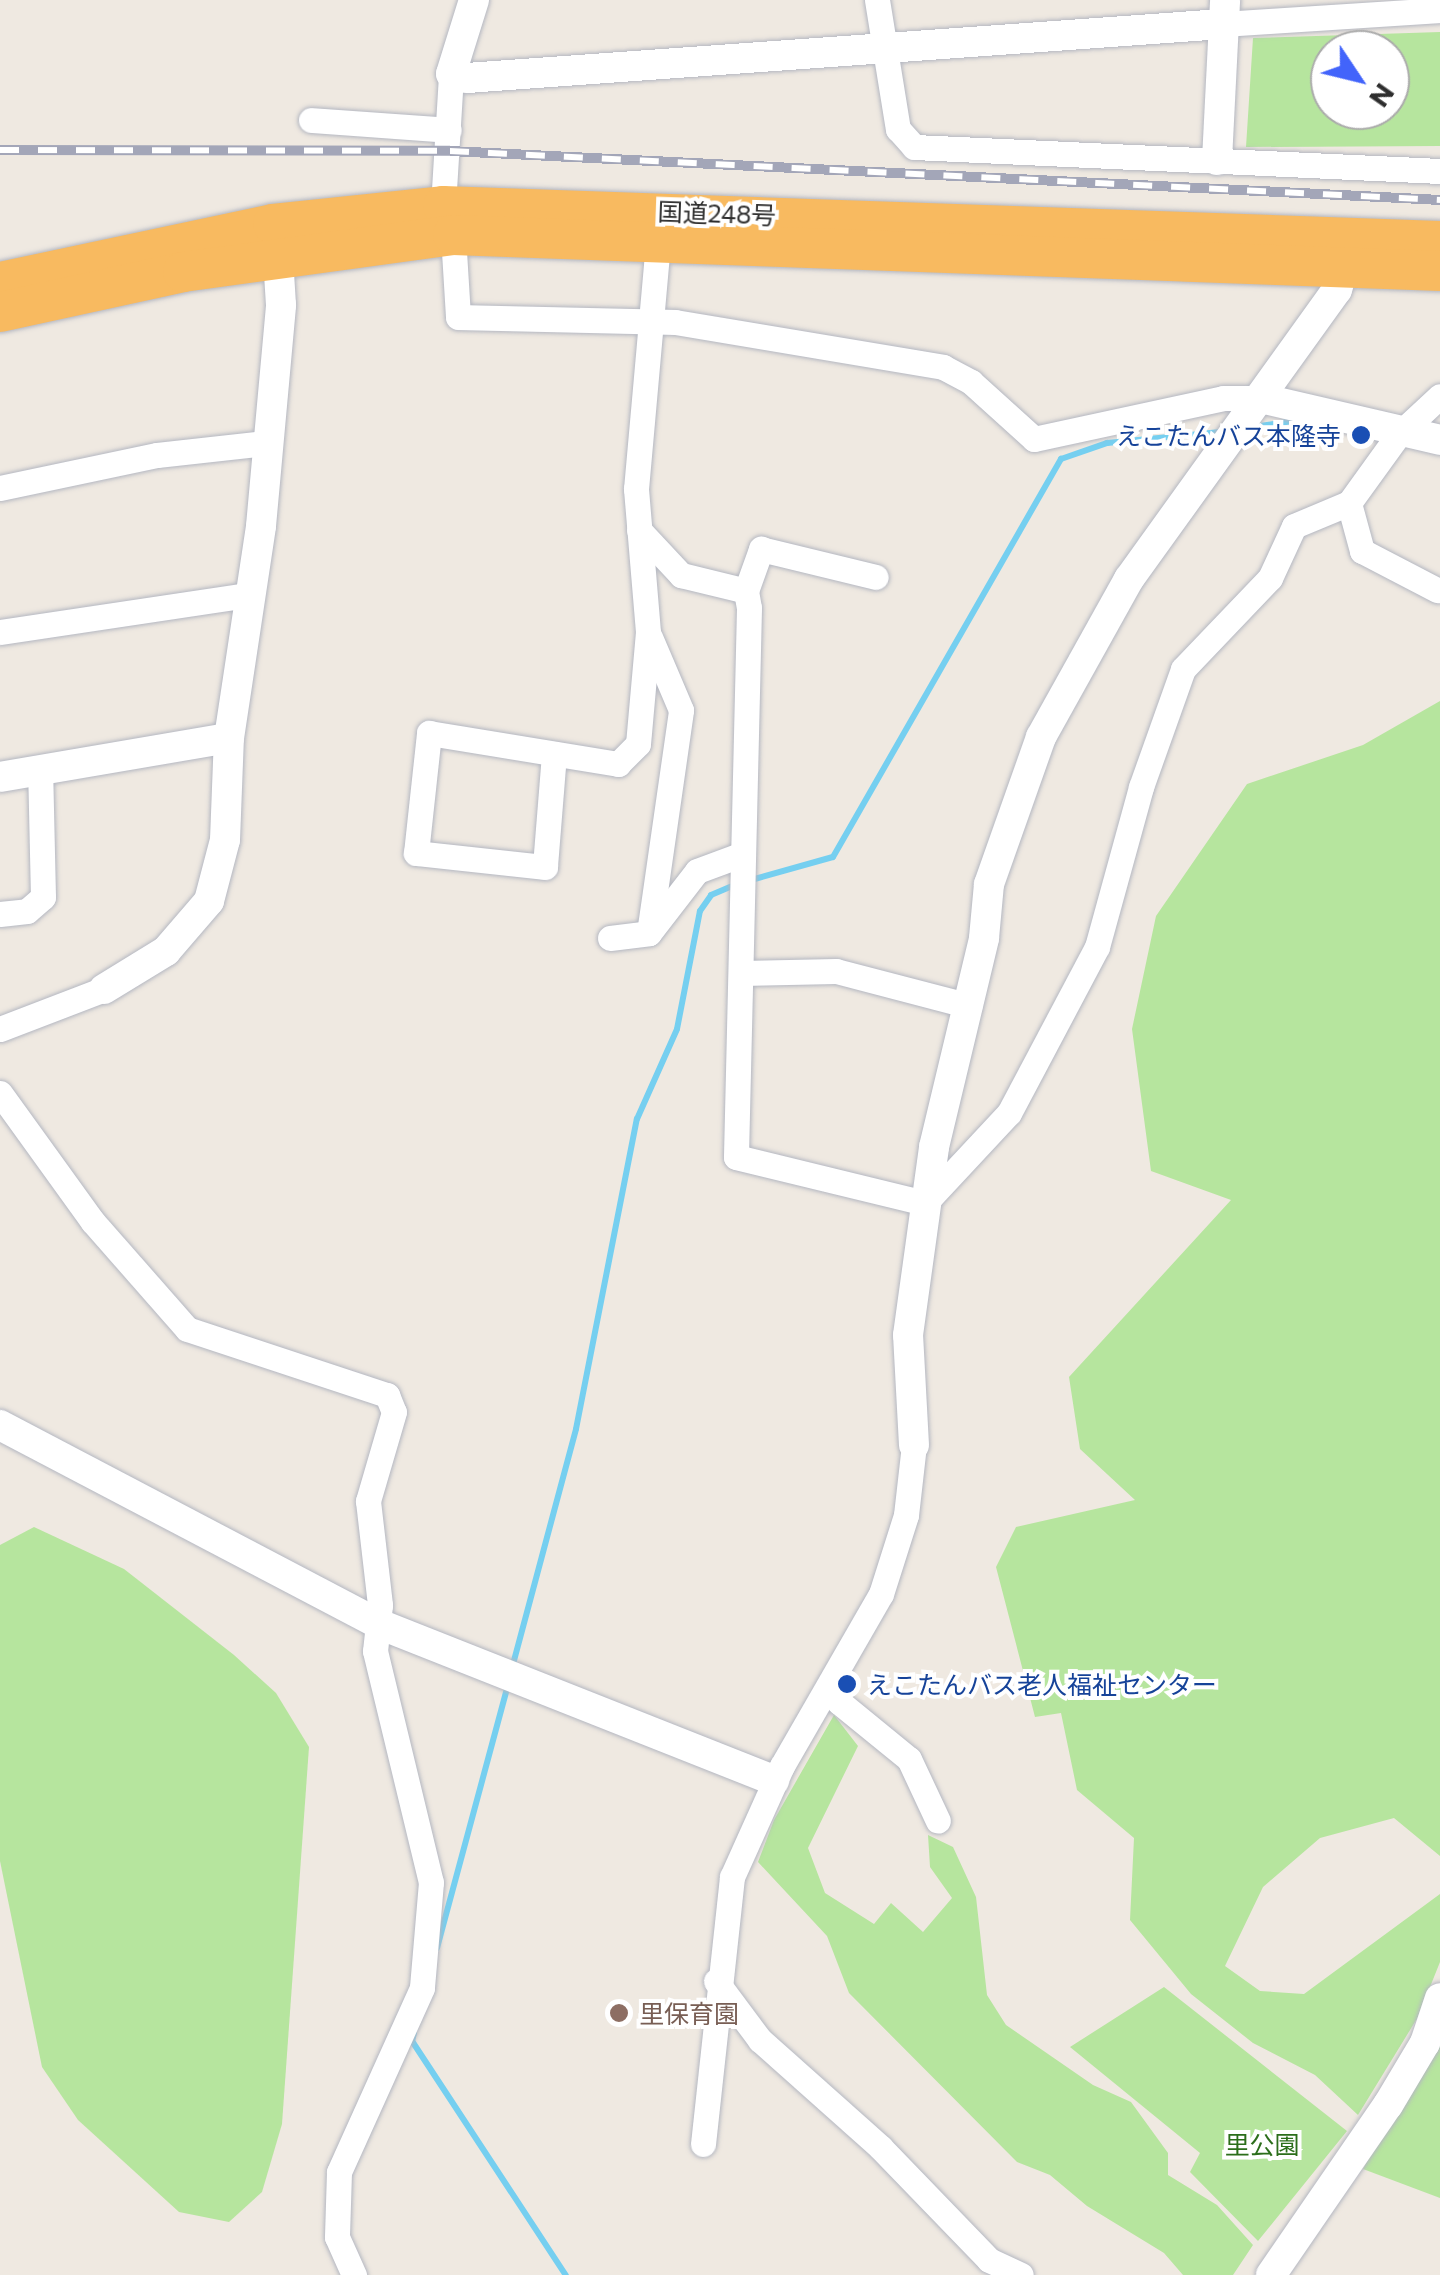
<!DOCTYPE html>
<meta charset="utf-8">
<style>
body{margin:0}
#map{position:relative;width:1440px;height:2275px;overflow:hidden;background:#efe9e1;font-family:Commissioner,"Noto Sans JP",sans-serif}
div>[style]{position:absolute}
.green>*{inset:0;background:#b6e59e}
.stream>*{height:6px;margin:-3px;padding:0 3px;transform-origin:3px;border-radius:3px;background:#75cff0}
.roads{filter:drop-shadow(0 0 2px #b4b7c1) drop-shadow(0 0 2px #b4b7c1)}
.minor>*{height:25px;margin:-12.5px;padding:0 12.5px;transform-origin:12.5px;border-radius:12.5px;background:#fff}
.tertiary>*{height:30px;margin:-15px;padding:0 15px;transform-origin:15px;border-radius:15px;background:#fff}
.trunk>*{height:40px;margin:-20px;padding:0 20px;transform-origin:20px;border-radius:20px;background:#f8ba60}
.rail>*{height:10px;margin-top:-5px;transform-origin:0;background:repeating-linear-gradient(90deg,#fff 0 19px,#a3a6b8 0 38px);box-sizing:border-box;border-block:2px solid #a3a6b8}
.dots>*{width:28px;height:28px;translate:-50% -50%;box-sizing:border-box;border:5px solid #fff;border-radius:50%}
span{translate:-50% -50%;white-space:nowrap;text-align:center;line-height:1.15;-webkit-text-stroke:8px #fff;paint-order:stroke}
.street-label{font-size:25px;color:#2e2e2e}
.transit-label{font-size:25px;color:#164399}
.right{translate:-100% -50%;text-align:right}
.left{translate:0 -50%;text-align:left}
.education-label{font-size:25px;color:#785e54}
.park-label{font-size:25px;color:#2c6e1b}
.north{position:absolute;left:1310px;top:30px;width:100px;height:100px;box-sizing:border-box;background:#fff;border:2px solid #ababab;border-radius:50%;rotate:125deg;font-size:28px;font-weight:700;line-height:40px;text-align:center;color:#2e2e2e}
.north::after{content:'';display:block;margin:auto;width:35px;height:45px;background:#4264fb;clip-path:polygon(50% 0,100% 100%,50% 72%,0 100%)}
</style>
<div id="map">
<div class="green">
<div style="clip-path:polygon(evenodd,1440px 32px,1440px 146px,1246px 147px,1253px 38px,1440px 32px,1330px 50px,1390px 50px,1390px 110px,1330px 110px,1330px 50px)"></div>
<div style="clip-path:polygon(1440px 701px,1440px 1856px,1394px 1818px,1320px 1838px,1263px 1887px,1225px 1966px,1260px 1991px,1304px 1994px,1440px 1894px,1440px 1962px,1418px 2017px,1358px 2115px,1315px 2075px,1253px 2043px,1191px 1994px,1130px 1920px,1134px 1838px,1077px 1790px,1061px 1713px,1035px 1717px,996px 1567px,1016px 1527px,1135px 1500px,1080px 1449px,1069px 1377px,1231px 1200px,1151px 1171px,1132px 1029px,1156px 916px,1247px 784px,1363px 745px)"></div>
<div style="clip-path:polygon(34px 1527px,124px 1569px,234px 1655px,276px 1693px,309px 1747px,282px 2124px,262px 2192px,229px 2222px,179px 2212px,78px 2120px,42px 2067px,0 1861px,0 1545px)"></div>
<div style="clip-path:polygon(834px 1715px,858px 1746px,808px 1848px,825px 1893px,874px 1924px,891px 1903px,923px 1932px,952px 1898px,930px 1867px,928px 1835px,953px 1847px,976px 1897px,987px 1995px,1006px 2025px,1093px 2085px,1131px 2102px,1168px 2153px,1168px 2175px,1217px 2205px,1253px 2245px,1233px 2275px,1183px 2275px,1164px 2253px,1087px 2206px,1050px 2175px,1017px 2162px,849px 1993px,827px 1936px,758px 1862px,774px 1820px)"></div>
<div style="clip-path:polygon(1164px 1987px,1347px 2131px,1258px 2241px,1190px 2172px,1200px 2153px,1070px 2047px)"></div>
<div style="clip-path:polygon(1440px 2020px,1440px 2198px,1363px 2169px)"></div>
</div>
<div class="stream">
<div style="left:1253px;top:427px;width:48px;rotate:-8.5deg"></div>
<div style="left:751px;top:880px;width:85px;rotate:-15.7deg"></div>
<div style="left:833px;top:857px;width:459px;rotate:-60.2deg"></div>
<div style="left:1061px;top:459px;width:49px;rotate:-19.2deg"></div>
<div style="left:1107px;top:443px;width:114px;rotate:-5.6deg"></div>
<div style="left:512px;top:1668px;width:247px;rotate:-75deg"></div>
<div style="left:576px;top:1429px;width:316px;rotate:-78.9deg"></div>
<div style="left:637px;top:1119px;width:98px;rotate:-66deg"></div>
<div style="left:677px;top:1029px;width:120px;rotate:-79deg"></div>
<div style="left:700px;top:911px;width:19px;rotate:-55deg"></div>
<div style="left:711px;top:895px;width:25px;rotate:-23deg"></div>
<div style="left:437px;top:1948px;width:272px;rotate:-74.9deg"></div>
<div style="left:414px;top:2033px;width:8px;rotate:104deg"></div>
<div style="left:412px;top:2041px;width:280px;rotate:56.7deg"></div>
</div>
<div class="roads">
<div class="minor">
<div style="left:877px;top:0;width:131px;rotate:80.8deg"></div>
<div style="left:898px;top:129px;width:24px;rotate:48deg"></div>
<div style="left:914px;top:147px;width:527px;rotate:2.61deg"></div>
<div style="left:1223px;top:24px;width:217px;rotate:-3.7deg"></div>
<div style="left:311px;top:120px;width:138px;rotate:4.1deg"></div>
<div style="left:443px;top:206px;width:132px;rotate:-86.5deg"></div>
<div style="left:453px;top:235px;width:82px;rotate:86.5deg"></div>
<div style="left:458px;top:317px;width:217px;rotate:1.3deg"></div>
<div style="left:675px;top:322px;width:272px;rotate:9.5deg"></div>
<div style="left:943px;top:367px;width:32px;rotate:28deg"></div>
<div style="left:971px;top:382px;width:85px;rotate:42.1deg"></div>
<div style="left:1034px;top:439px;width:193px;rotate:-12.2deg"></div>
<div style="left:1223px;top:398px;width:37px"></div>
<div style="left:0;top:488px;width:160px;rotate:-11.9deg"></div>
<div style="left:157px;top:455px;width:109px;rotate:-6.3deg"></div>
<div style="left:1349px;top:503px;width:50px;rotate:74.8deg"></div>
<div style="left:1362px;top:551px;width:85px;rotate:27.5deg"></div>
<div style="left:639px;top:530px;width:62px;rotate:47deg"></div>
<div style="left:681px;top:575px;width:67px;rotate:13.8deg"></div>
<div style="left:746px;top:591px;width:17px;rotate:80deg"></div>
<div style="left:749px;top:608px;width:549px;rotate:91.36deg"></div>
<div style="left:736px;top:1157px;width:195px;rotate:13.7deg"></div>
<div style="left:925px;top:1203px;width:123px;rotate:-47deg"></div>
<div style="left:1009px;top:1113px;width:188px;rotate:-62.1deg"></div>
<div style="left:1097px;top:947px;width:166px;rotate:-74.6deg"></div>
<div style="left:1141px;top:787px;width:125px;rotate:-70.4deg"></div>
<div style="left:1183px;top:669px;width:126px;rotate:-46.3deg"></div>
<div style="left:1270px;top:578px;width:57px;rotate:-65.2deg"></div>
<div style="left:1294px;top:526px;width:60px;rotate:-22.7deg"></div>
<div style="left:1349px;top:503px;width:84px;rotate:-54.2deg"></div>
<div style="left:1398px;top:435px;width:57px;rotate:-42.9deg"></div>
<div style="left:746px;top:591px;width:45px;rotate:-70.3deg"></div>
<div style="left:761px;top:549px;width:118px;rotate:13.7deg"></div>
<div style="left:0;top:632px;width:252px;rotate:-8.5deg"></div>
<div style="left:554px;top:754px;width:113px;rotate:94.6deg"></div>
<div style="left:545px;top:867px;width:130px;rotate:-173.8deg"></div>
<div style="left:416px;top:853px;width:121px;rotate:-83.8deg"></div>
<div style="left:429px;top:733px;width:192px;rotate:9.3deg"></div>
<div style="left:618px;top:764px;width:28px;rotate:-45deg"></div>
<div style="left:638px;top:744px;width:112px;rotate:-84.9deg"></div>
<div style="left:648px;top:632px;width:144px;rotate:-94.8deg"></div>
<div style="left:636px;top:489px;width:259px;rotate:-84.9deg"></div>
<div style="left:0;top:914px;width:27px;rotate:-6deg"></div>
<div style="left:27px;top:911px;width:21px;rotate:-41deg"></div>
<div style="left:43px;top:897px;width:128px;rotate:-91.3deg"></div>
<div style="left:649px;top:933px;width:225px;rotate:-81.8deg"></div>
<div style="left:681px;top:710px;width:79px;rotate:-113deg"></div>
<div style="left:610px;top:938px;width:39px;rotate:-7deg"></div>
<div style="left:649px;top:933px;width:78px;rotate:-52.3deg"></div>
<div style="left:697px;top:871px;width:46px;rotate:-20.4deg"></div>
<div style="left:741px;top:973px;width:95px;rotate:-1.2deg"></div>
<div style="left:836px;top:971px;width:138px;rotate:14.6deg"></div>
<div style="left:0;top:1029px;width:111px;rotate:-21deg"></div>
<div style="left:0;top:1093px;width:159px;rotate:54.2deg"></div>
<div style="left:93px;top:1222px;width:142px;rotate:48.7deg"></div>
<div style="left:187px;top:1329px;width:211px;rotate:18.3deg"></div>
<div style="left:387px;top:1395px;width:18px;rotate:68deg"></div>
<div style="left:394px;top:1412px;width:93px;rotate:106.3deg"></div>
<div style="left:368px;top:1501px;width:105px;rotate:83.4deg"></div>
<div style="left:380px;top:1605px;width:46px;rotate:96.2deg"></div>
<div style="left:375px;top:1651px;width:238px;rotate:76.4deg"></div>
<div style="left:431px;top:1882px;width:106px;rotate:94.9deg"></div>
<div style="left:422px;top:1988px;width:202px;rotate:114.3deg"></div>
<div style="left:339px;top:2172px;width:65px;rotate:91.8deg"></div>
<div style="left:337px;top:2237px;width:42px;rotate:65.9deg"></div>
<div style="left:831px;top:1686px;width:18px;rotate:63deg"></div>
<div style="left:839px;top:1702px;width:90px;rotate:39.2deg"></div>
<div style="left:909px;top:1759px;width:68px;rotate:64.9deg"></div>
<div style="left:716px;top:1981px;width:74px;rotate:53.3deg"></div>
<div style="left:760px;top:2040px;width:161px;rotate:41.7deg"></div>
<div style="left:880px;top:2147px;width:157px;rotate:46deg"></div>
<div style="left:989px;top:2260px;width:35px;rotate:25deg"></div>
<div style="left:703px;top:2144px;width:269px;rotate:-83.8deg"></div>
<div style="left:732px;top:1877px;width:122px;rotate:-65.8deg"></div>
<div style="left:782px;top:1766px;width:198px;rotate:-60.1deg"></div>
<div style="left:881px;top:1594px;width:83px;rotate:-72.4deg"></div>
<div style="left:906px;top:1515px;width:70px;rotate:-83.5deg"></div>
</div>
<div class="tertiary">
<div style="left:474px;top:0;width:77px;rotate:107.3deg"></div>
<div style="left:451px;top:74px;width:16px;rotate:14deg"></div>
<div style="left:467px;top:78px;width:758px;rotate:-4.09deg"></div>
<div style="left:1217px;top:160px;width:160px;rotate:-87.1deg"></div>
<div style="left:1260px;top:398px;width:185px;rotate:13.1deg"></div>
<div style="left:0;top:777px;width:232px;rotate:-9.7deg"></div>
<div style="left:104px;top:989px;width:73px;rotate:-31.5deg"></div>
<div style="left:166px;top:951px;width:66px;rotate:-49.3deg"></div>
<div style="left:209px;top:901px;width:63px;rotate:-75.3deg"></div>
<div style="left:225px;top:840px;width:102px;rotate:-87.8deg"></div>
<div style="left:229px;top:738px;width:214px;rotate:-81.4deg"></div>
<div style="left:261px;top:526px;width:222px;rotate:-84.8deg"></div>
<div style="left:281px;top:305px;width:48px;rotate:-93.6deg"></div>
<div style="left:0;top:1425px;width:428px;rotate:27.7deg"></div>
<div style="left:379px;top:1624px;width:425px;rotate:21.6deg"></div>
<div style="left:914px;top:1445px;width:110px;rotate:-93.1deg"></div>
<div style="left:908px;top:1335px;width:190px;rotate:-82.1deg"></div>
<div style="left:934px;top:1147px;width:215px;rotate:-76.5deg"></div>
<div style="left:984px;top:938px;width:54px;rotate:-84.7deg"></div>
<div style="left:989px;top:884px;width:156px;rotate:-70.5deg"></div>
<div style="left:1041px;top:737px;width:181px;rotate:-60.9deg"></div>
<div style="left:1129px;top:579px;width:356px;rotate:-54.3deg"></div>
<div style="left:1337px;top:290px;width:44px;rotate:-74.1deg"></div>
<div style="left:1271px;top:2275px;width:206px;rotate:-55.5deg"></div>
<div style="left:1388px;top:2105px;width:72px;rotate:-59.2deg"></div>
<div style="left:1425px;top:2043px;width:47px;rotate:-71.6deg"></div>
</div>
<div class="trunk">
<div style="left:0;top:282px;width:279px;rotate:-12deg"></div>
<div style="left:273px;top:224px;width:171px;rotate:-6deg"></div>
<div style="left:443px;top:206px;width:998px;rotate:2.01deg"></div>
<div style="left:0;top:312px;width:187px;rotate:-12.3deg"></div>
<div style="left:183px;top:272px;width:273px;rotate:-7.8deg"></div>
<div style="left:453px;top:235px;width:988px;rotate:2.09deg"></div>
</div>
</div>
<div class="rail">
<div style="left:0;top:150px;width:450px;rotate:0.1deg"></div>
<div style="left:450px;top:151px;width:991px;rotate:2.83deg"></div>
</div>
<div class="dots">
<div style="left:1361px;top:435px;background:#1a4fb4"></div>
<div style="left:847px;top:1684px;background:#1a4fb4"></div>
<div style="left:619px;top:2013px;background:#8d6e63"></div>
</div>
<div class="street-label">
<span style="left:717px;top:213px;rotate:2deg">国道248号</span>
</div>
<div class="transit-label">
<span class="right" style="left:1341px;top:435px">えこたんバス本隆寺</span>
<span class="left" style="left:867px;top:1684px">えこたんバス老人福祉センター</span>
</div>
<div class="education-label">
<span class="left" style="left:639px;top:2013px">里保育園</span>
</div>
<div class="park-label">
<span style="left:1262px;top:2144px">里公園</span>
</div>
<div class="north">N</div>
</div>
